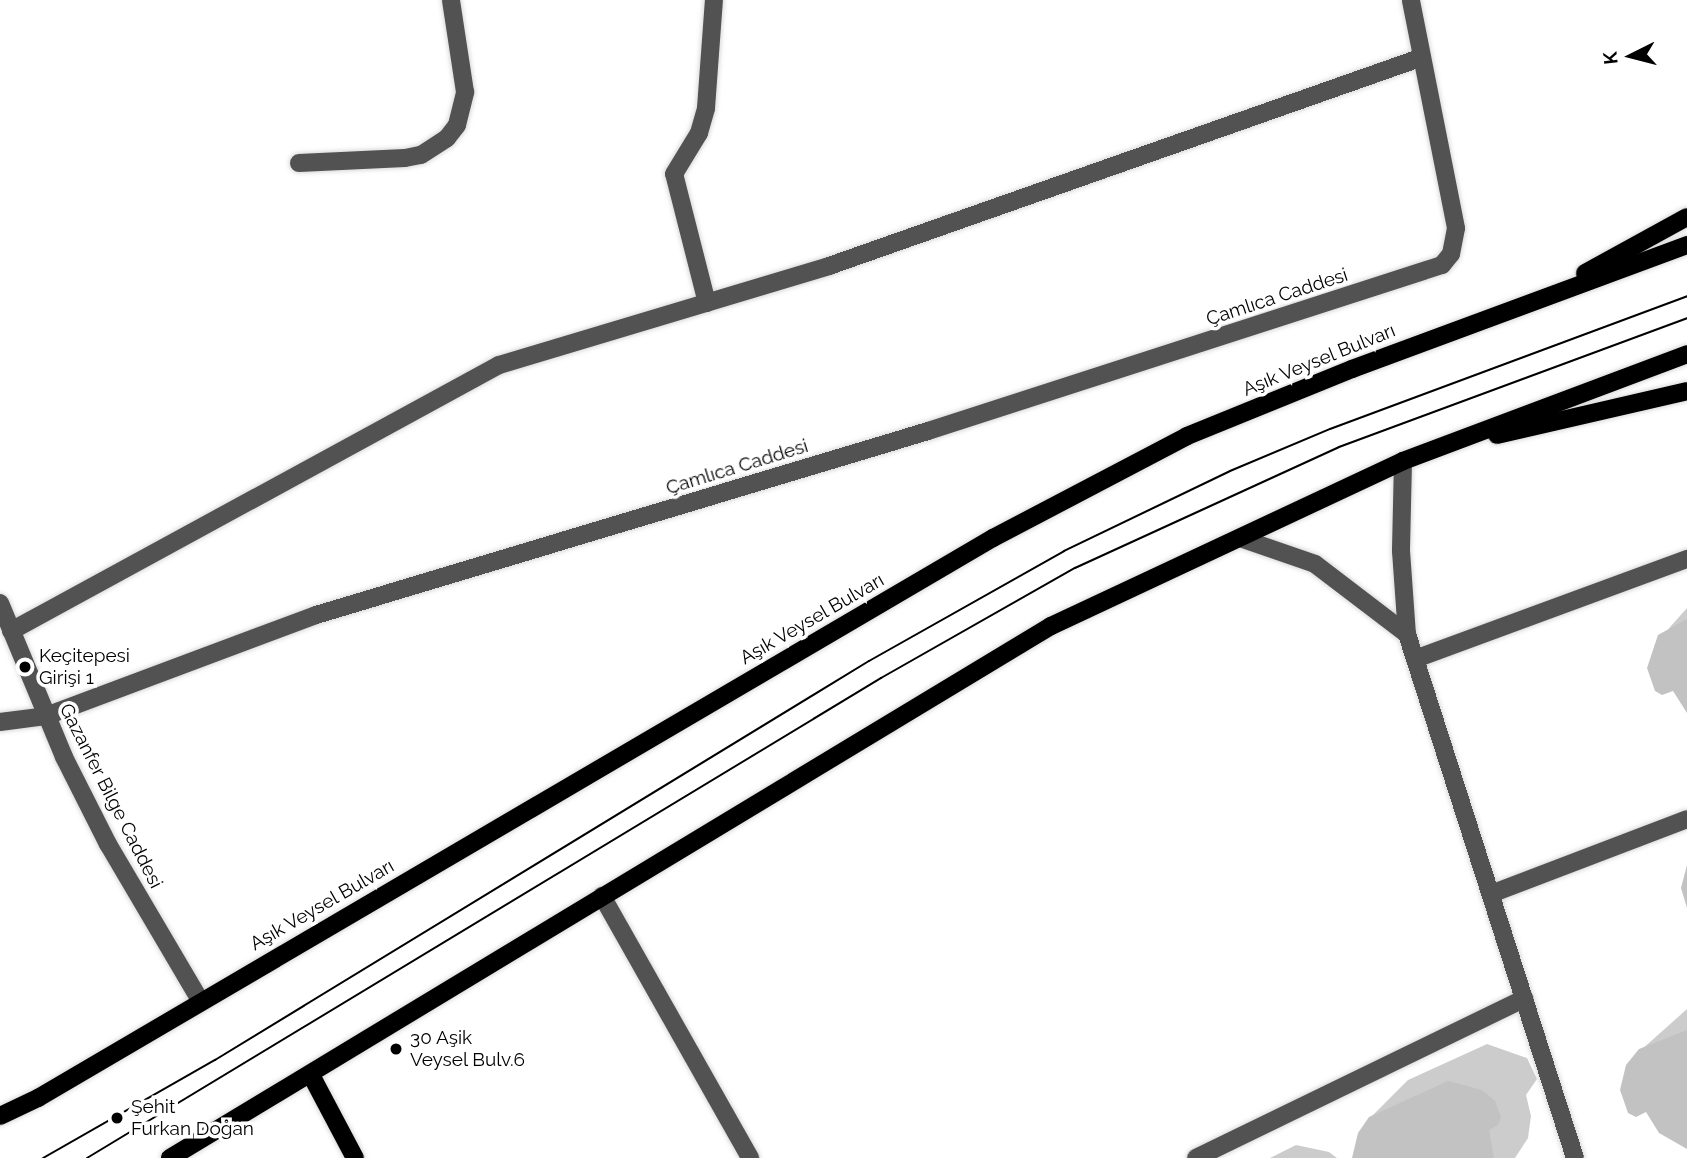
<!DOCTYPE html>
<meta charset="utf-8">
<style>
body{margin:0}
#map{position:relative;width:1687px;height:1158px;overflow:hidden;background:#fff;font-family:Raleway,sans-serif}
div>[style]{position:absolute}
.shadow>*{inset:0;background:#0003}
.building>*{inset:0;background:#c2c2c2}
.roads{filter:drop-shadow(0 0 2px #dbdbdb) drop-shadow(0 0 2px #dbdbdb)}
.minor>*{height:18px;margin:-9px;padding:0 9px;transform-origin:9px;border-radius:9px;background:#525252}
.major>*{height:18px;margin:-9px;padding:0 9px;transform-origin:9px;border-radius:9px;background:#000}
.tram>*{height:2px;margin:-1px;padding:0 1px;transform-origin:1px;border-radius:1px;background:#000}
.dots>*{width:19px;height:19px;translate:-50% -50%;box-sizing:border-box;border:4px solid #fff;border-radius:50%}
span{translate:-50% -50%;white-space:nowrap;text-align:center;line-height:1.15;-webkit-text-stroke:7px #fff;paint-order:stroke}
.street-label{font-size:19px;color:#000}
.poi-label{font-size:19px;color:#000}
.left{translate:0 -50%;text-align:left}
.north{position:absolute;left:1596px;top:21px;width:70px;height:70px;-webkit-text-stroke:5px #fff;paint-order:stroke;rotate:264deg;font-size:19px;font-weight:700;line-height:28px;text-align:center;color:#000}
.north::after{content:'';display:block;margin:auto;width:24px;height:32px;background:#000;clip-path:polygon(50% 0,100% 100%,50% 72%,0 100%)}
</style>
<div id="map">
<div class="shadow">
<div style="clip-path:polygon(1687px 608px,1687px 709px,1674px 688px,1649px 668px,1655px 644px)"></div>
<div style="clip-path:polygon(1687px 1009px,1687px 1147px,1661px 1132px,1640px 1051px)"></div>
<div style="clip-path:polygon(1487px 1044px,1527px 1058px,1537px 1079px,1526px 1095px,1531px 1116px,1528px 1138px,1515px 1158px,1356px 1158px,1370px 1118px,1408px 1080px)"></div>
<div style="clip-path:polygon(1296px 1145px,1329px 1152px,1337px 1158px,1270px 1158px)"></div>
</div>
<div class="building">
<div style="clip-path:polygon(1687px 619px,1687px 713px,1673px 691px,1662px 695px,1655px 691px,1647px 668px,1658px 635px)"></div>
<div style="clip-path:polygon(1687px 865px,1687px 908px,1681px 888px)"></div>
<div style="clip-path:polygon(1687px 1030px,1687px 1149px,1659px 1133px,1646px 1112px,1636px 1117px,1628px 1113px,1620px 1090px,1626px 1065px,1639px 1049px)"></div>
<div style="clip-path:polygon(1448px 1081px,1482px 1090px,1495px 1101px,1501px 1117px,1498px 1125px,1489px 1130px,1494px 1158px,1352px 1158px,1358px 1133px,1369px 1117px)"></div>
</div>
<div class="roads">
<div class="minor">
<div style="left:299px;top:163px;width:106px;rotate:-2.7deg"></div>
<div style="left:405px;top:158px;width:16px;rotate:-11deg"></div>
<div style="left:421px;top:155px;width:31px;rotate:-33deg"></div>
<div style="left:447px;top:138px;width:16px;rotate:-52deg"></div>
<div style="left:457px;top:125px;width:34px;rotate:-76deg"></div>
<div style="left:465px;top:92px;width:93px;rotate:-98.7deg"></div>
<div style="left:707px;top:303px;width:133px;rotate:-104.3deg"></div>
<div style="left:674px;top:174px;width:48px;rotate:-58.6deg"></div>
<div style="left:699px;top:133px;width:26px;rotate:-74deg"></div>
<div style="left:706px;top:108px;width:108px;rotate:-85.8deg"></div>
<div style="left:1403px;top:461px;width:90px;rotate:91.3deg"></div>
<div style="left:1401px;top:551px;width:83px;rotate:85.9deg"></div>
<div style="left:1407px;top:634px;width:550px;rotate:72.22deg"></div>
<div style="left:1240px;top:538px;width:79px;rotate:19.1deg"></div>
<div style="left:1315px;top:564px;width:116px;rotate:37.3deg"></div>
<div style="left:0;top:603px;width:167px;rotate:67.4deg"></div>
<div style="left:64px;top:757px;width:97px;rotate:63.2deg"></div>
<div style="left:108px;top:844px;width:181px;rotate:59.5deg"></div>
<div style="left:11px;top:631px;width:556px;rotate:-28.59deg"></div>
<div style="left:499px;top:365px;width:345px;rotate:-16.7deg"></div>
<div style="left:829px;top:266px;width:627px;rotate:-19.39deg"></div>
<div style="left:1415px;top:659px;width:290px;rotate:-20.2deg"></div>
<div style="left:0;top:722px;width:46px;rotate:-7.4deg"></div>
<div style="left:46px;top:716px;width:288px;rotate:-20.5deg"></div>
<div style="left:316px;top:615px;width:639px;rotate:-16.73deg"></div>
<div style="left:928px;top:431px;width:540px;rotate:-17.9deg"></div>
<div style="left:1442px;top:265px;width:14px;rotate:-51deg"></div>
<div style="left:1451px;top:254px;width:26px;rotate:-79deg"></div>
<div style="left:1456px;top:228px;width:232px;rotate:-101.2deg"></div>
<div style="left:1491px;top:894px;width:210px;rotate:-20.9deg"></div>
<div style="left:602px;top:896px;width:301px;rotate:60.5deg"></div>
<div style="left:1196px;top:1158px;width:365px;rotate:-25.9deg"></div>
</div>
<div class="major">
<div style="left:1585px;top:273px;width:116px;rotate:-28.8deg"></div>
<div style="left:1497px;top:435px;width:195px;rotate:-13deg"></div>
<div style="left:311px;top:1075px;width:94px;rotate:62.1deg"></div>
<div style="left:0;top:1116px;width:42px;rotate:-25.3deg"></div>
<div style="left:38px;top:1098px;width:1107px;rotate:-30.39deg"></div>
<div style="left:993px;top:538px;width:219px;rotate:-27.7deg"></div>
<div style="left:1187px;top:436px;width:178px;rotate:-22.1deg"></div>
<div style="left:1352px;top:369px;width:357px;rotate:-20.3deg"></div>
<div style="left:170px;top:1158px;width:1029px;rotate:-31.13deg"></div>
<div style="left:1051px;top:626px;width:389px;rotate:-25.1deg"></div>
<div style="left:1403px;top:461px;width:303px;rotate:-20.6deg"></div>
</div>
</div>
<div class="tram">
<div style="left:43px;top:1158px;width:198px;rotate:-29.7deg"></div>
<div style="left:215px;top:1060px;width:766px;rotate:-31.39deg"></div>
<div style="left:869px;top:661px;width:224px;rotate:-29.4deg"></div>
<div style="left:1064px;top:551px;width:184px;rotate:-25.7deg"></div>
<div style="left:1230px;top:471px;width:108px;rotate:-22.8deg"></div>
<div style="left:1330px;top:429px;width:381px;rotate:-20.4deg"></div>
<div style="left:87px;top:1158px;width:928px;rotate:-31.15deg"></div>
<div style="left:881px;top:678px;width:223px;rotate:-29.6deg"></div>
<div style="left:1075px;top:568px;width:290px;rotate:-24.6deg"></div>
<div style="left:1339px;top:447px;width:371px;rotate:-20.3deg"></div>
</div>
<div class="dots">
<div style="left:25px;top:667px;background:#000"></div>
<div style="left:396px;top:1049px;background:#000"></div>
<div style="left:117px;top:1118px;background:#000"></div>
</div>
<div class="street-label">
<span style="left:1277px;top:297px;rotate:-18deg">Çamlıca Caddesi</span>
<span style="left:1319px;top:360px;rotate:-22deg">Aşık Veysel Bulvarı</span>
<span style="left:737px;top:467px;rotate:-17deg">Çamlıca Caddesi</span>
<span style="left:812px;top:619px;rotate:-30deg">Aşık Veysel Bulvarı</span>
<span style="left:111px;top:796px;rotate:63deg">Gazanfer Bilge Caddesi</span>
<span style="left:322px;top:905px;rotate:-30deg">Aşık Veysel Bulvarı</span>
</div>
<div class="poi-label">
<span class="left" style="left:39px;top:667px">Keçitepesi<br>Girişi 1</span>
<span class="left" style="left:410px;top:1049px">30 Aşik<br>Veysel Bulv.6</span>
<span class="left" style="left:131px;top:1118px">Şehit<br>Furkan Doğan</span>
</div>
<div class="north">K</div>
</div>
